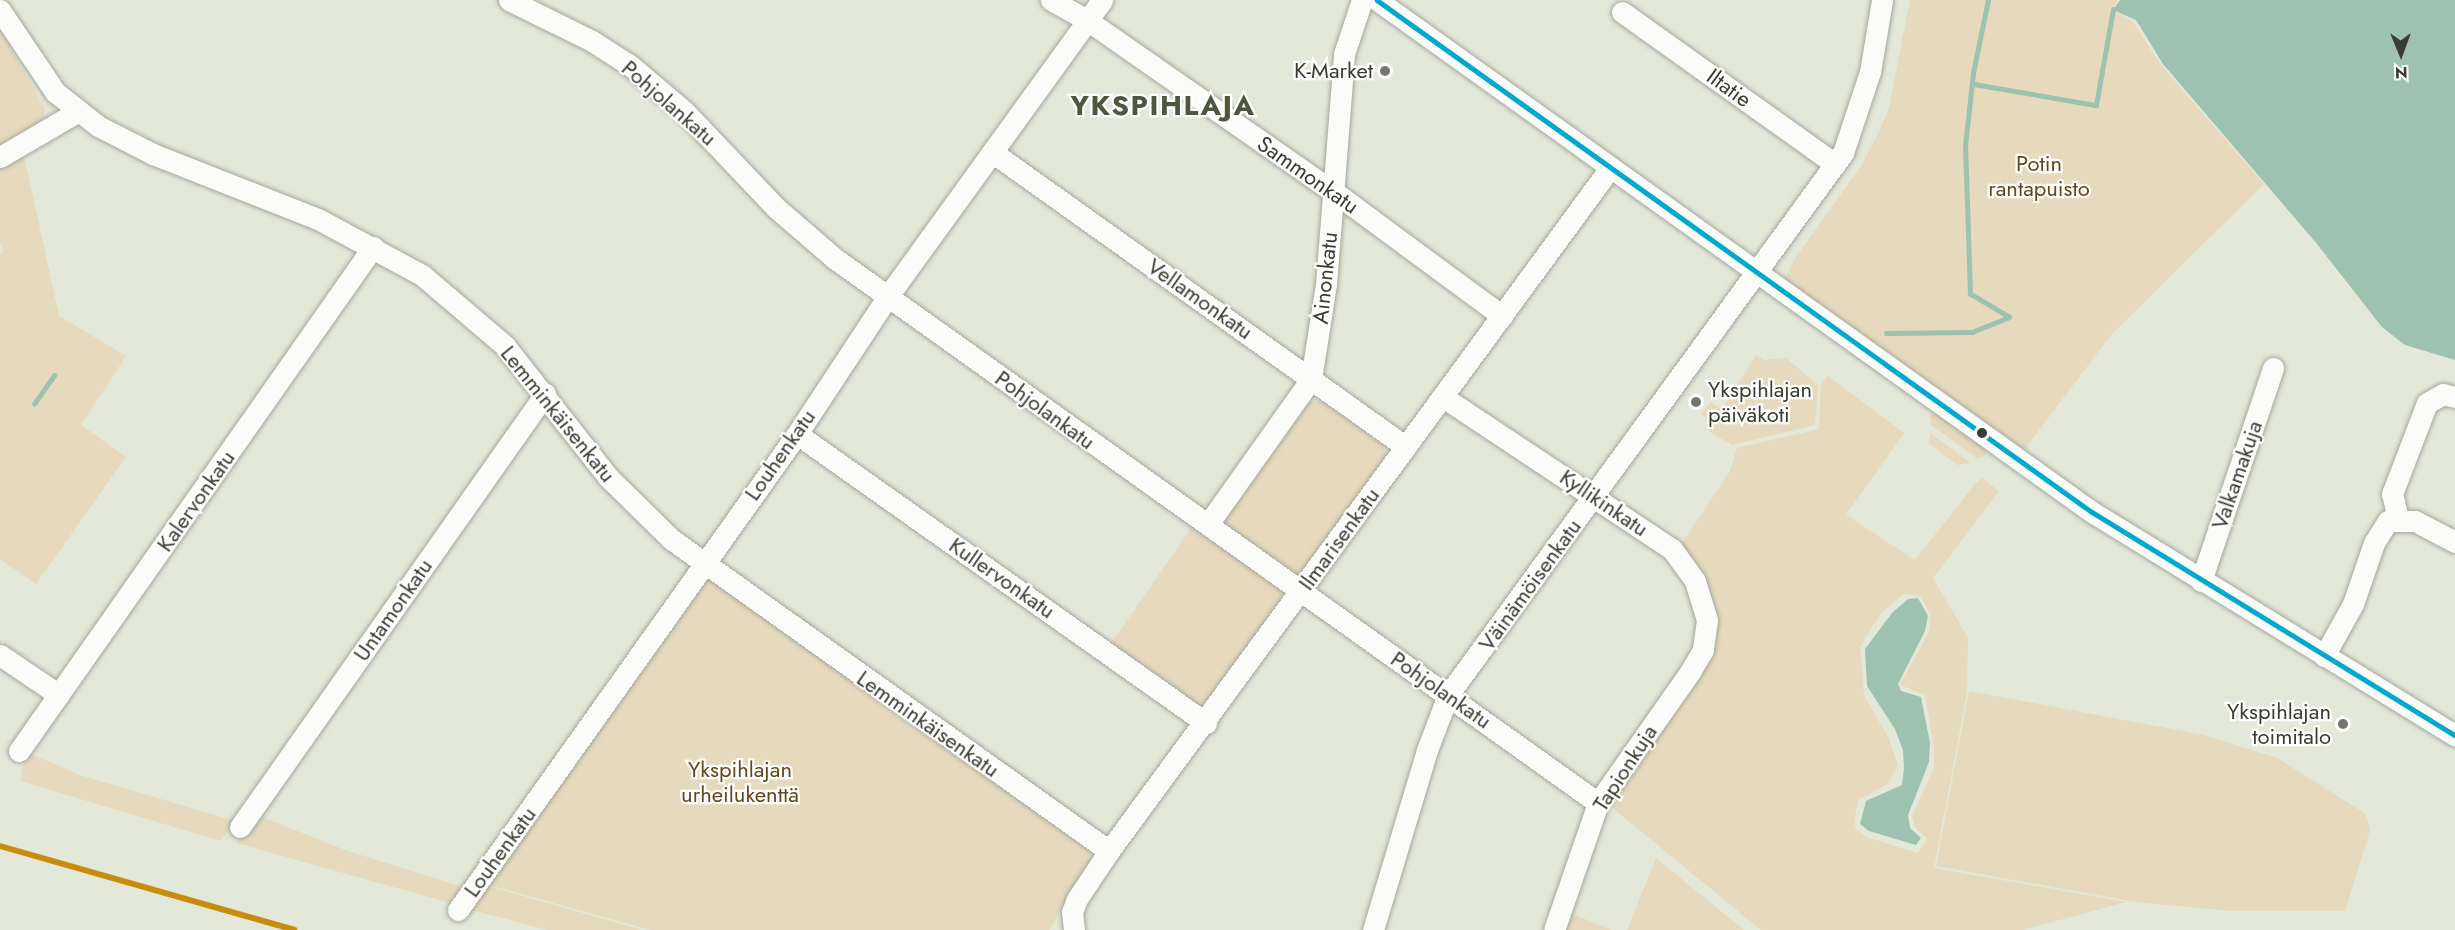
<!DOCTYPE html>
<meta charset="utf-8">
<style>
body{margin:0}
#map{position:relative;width:2455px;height:930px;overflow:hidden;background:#e3e8d8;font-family:Jost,sans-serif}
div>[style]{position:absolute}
.green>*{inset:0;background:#e6d9bd}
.water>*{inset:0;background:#9dc2b0}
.stream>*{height:4.5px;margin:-2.25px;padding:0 2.25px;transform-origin:2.25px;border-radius:2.25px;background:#9dc2b0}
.roads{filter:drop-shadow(0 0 2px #a4a89c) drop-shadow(0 0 2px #a4a89c)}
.minor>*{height:21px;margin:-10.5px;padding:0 10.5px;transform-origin:10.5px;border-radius:10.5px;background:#fbfcf9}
.bus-1>*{height:4.5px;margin:-2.25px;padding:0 2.25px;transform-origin:2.25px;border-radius:2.25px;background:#00a9ce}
.rail-1>*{height:6px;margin:-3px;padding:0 3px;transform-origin:3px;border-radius:3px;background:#c78c0c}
.dots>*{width:16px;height:16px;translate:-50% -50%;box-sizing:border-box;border:3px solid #fff;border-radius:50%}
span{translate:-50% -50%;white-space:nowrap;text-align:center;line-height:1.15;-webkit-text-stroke:4.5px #fff;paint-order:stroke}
.poi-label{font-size:22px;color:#383c31}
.right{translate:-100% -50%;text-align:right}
.left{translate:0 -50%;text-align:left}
.street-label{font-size:22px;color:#383c31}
.park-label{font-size:22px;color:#634619}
.district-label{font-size:28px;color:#4f563e;font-weight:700;letter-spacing:1.5px}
.north{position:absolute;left:2371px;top:24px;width:60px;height:60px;-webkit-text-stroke:4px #fff;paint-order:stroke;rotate:179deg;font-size:16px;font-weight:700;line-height:24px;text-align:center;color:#383c31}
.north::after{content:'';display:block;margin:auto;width:21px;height:27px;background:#383c31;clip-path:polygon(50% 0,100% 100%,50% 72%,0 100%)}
</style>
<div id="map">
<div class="green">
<div style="clip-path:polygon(1910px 0,2118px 0,2113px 10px,2133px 22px,2161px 65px,2264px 184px,2111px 335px,2021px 454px,1782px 284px,1796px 257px,1861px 166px,1880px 130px,1889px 108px)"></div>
<div style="clip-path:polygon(0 29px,45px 109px,42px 123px,0 147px)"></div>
<div style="clip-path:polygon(23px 151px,59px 316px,126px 356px,81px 425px,126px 457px,36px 584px,0 559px,0 254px,4px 251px,0 244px,0 164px)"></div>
<div style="clip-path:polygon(1756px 355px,1764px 360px,1786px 358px,1818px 385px,1815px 425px,1732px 445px,1707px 430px,1712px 422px,1701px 414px,1711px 402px,1722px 410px)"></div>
<div style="clip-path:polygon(evenodd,1828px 376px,1904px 433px,1846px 515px,1915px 560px,1976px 483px,1982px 478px,1999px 491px,1933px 578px,1968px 638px,1967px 692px,1934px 868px,2126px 902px,2023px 930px,1761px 930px,1604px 801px,1708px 656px,1680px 546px,1730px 471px,1737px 448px,1819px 429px,1821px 385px,1828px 376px,1904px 594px,1920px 596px,1931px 615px,1928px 634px,1900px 685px,1925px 695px,1934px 747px,1934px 767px,1912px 817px,1916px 828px,1927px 839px,1918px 853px,1867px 837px,1856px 829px,1854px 822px,1858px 800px,1888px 784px,1898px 765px,1888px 737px,1864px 695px,1860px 647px,1881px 613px,1904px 594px)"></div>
<div style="clip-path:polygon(1302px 402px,1329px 402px,1383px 441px,1386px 461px,1304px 573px,1288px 574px,1222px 527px,1221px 515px)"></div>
<div style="clip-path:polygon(1938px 414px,1986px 448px,1986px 455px,1978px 459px,1931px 425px,1930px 415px)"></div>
<div style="clip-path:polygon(1930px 433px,1968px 461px,1969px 463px,1957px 465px,1929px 443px)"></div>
<div style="clip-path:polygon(1194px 524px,1279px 586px,1284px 601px,1202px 711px,1110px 645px)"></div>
<div style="clip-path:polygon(705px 575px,1088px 846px,1091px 862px,1049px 930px,650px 930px,486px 884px)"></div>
<div style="clip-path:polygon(1969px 691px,2204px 735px,2277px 758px,2366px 814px,2370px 830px,2345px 911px,2231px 911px,2136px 902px,1936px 866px)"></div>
<div style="clip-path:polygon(26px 752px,83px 776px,235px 821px,221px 841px,20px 781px)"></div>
<div style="clip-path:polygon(257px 815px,345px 850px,466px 888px,454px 904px,236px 843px,244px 828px,252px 830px)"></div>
<div style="clip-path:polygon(1656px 858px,1744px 930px,1627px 930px)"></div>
<div style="clip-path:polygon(484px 885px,642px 930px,547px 930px,465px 908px)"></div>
<div style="clip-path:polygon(1566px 911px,1611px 930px,1559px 930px)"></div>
</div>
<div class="water">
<div style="clip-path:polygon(2120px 0,2455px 0,2455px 360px,2405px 345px,2382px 327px,2317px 244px,2163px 64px,2136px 20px,2113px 10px)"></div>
<div style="clip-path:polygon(1918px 598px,1928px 616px,1925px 631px,1898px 684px,1901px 691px,1921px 697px,1930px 743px,1929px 762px,1908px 815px,1910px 828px,1921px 838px,1916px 845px,1869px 831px,1860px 824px,1866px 801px,1902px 785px,1904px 768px,1903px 750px,1895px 729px,1867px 686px,1865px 649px,1892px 613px,1908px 599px)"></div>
</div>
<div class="stream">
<div style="left:1974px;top:84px;width:124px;rotate:9.8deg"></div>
<div style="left:2096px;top:105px;width:97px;rotate:-79.9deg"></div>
<div style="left:1886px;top:333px;width:86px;rotate:-0.7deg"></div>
<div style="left:1972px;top:332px;width:40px;rotate:-22deg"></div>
<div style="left:2009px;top:317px;width:45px;rotate:-149.5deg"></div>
<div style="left:1970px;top:294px;width:148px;rotate:-91.9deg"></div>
<div style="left:1965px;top:146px;width:73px;rotate:-83.7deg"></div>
<div style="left:1973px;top:73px;width:75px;rotate:-78.4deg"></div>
<div style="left:34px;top:404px;width:35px;rotate:-55deg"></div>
</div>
<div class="roads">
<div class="minor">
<div style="left:509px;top:0;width:93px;rotate:26.3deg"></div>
<div style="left:592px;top:41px;width:46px;rotate:32.7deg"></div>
<div style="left:631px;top:66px;width:71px;rotate:40.4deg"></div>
<div style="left:685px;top:112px;width:131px;rotate:46.5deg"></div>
<div style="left:775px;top:207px;width:78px;rotate:40.8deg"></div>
<div style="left:834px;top:258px;width:938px;rotate:35.5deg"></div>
<div style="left:1051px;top:0;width:41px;rotate:29.1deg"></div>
<div style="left:1087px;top:20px;width:301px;rotate:34.9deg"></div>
<div style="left:1334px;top:192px;width:209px;rotate:36.4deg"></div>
<div style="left:1377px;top:0;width:879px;rotate:35.61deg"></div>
<div style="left:2092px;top:512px;width:426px;rotate:31.6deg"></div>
<div style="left:0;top:10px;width:99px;rotate:56.1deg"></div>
<div style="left:55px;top:92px;width:55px;rotate:38.3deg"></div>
<div style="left:98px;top:126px;width:62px;rotate:27deg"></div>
<div style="left:153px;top:154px;width:177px;rotate:21.5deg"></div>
<div style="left:318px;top:219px;width:118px;rotate:28.3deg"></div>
<div style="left:422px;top:275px;width:109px;rotate:40.5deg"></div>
<div style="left:505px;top:346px;width:167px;rotate:51.8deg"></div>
<div style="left:608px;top:477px;width:88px;rotate:44.5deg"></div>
<div style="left:671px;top:539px;width:538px;rotate:35.46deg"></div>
<div style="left:1622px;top:12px;width:262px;rotate:35.5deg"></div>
<div style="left:992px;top:152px;width:508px;rotate:35.47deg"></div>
<div style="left:0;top:157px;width:89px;rotate:-30.3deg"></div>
<div style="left:1443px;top:397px;width:275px;rotate:33.6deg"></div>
<div style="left:1672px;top:549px;width:39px;rotate:54deg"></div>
<div style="left:1695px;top:581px;width:41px;rotate:72.9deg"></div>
<div style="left:1707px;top:620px;width:30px;rotate:98deg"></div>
<div style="left:1703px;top:650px;width:26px;rotate:121deg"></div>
<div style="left:1690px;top:672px;width:160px;rotate:125.1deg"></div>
<div style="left:1598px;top:803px;width:134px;rotate:109.1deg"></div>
<div style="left:797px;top:434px;width:501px;rotate:35.25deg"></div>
<div style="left:2398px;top:519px;width:26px;rotate:-103deg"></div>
<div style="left:2392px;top:494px;width:97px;rotate:-69deg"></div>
<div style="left:2427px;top:403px;width:18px;rotate:-29deg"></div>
<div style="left:2443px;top:394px;width:12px;rotate:14deg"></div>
<div style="left:1208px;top:524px;width:178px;rotate:-54.6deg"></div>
<div style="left:1311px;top:379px;width:96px;rotate:-81deg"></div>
<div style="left:1326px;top:284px;width:231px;rotate:-85.5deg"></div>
<div style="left:1344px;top:54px;width:57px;rotate:-71.6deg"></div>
<div style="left:2201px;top:581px;width:225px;rotate:-71.3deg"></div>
<div style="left:0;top:655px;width:71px;rotate:34.1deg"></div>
<div style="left:2324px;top:656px;width:60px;rotate:-60.9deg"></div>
<div style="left:2353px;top:604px;width:65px;rotate:-71deg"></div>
<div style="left:2374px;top:543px;width:26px;rotate:-58deg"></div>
<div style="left:2388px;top:521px;width:27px"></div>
<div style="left:2415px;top:521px;width:45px;rotate:27.7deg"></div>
<div style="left:19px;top:751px;width:616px;rotate:-54.92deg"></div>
<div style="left:240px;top:827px;width:530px;rotate:-54.84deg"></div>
<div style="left:458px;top:910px;width:584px;rotate:-54.54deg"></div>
<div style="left:797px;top:434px;width:165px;rotate:-56.6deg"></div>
<div style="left:888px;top:296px;width:365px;rotate:-54.1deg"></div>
<div style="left:1074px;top:930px;width:18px;rotate:-96deg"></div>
<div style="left:1072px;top:912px;width:14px;rotate:-69deg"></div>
<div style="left:1077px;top:899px;width:58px;rotate:-56.3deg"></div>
<div style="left:1109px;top:851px;width:847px;rotate:-53.74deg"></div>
<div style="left:1373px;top:930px;width:188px;rotate:-73.3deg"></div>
<div style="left:1427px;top:750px;width:59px;rotate:-69.1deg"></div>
<div style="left:1448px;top:695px;width:671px;rotate:-53.92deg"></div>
<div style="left:1843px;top:153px;width:85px;rotate:-71.6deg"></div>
<div style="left:1870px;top:72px;width:73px;rotate:-80.5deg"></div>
</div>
</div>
<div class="bus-1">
<div style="left:1377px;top:0;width:879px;rotate:35.61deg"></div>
<div style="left:2092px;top:512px;width:426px;rotate:31.6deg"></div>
</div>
<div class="rail-1">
<div style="left:0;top:846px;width:306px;rotate:15.9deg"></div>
</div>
<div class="dots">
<div style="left:1385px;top:71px;background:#74786b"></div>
<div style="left:1696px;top:402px;background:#74786b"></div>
<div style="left:1982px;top:433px;background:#383c31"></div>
<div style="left:2343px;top:724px;background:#74786b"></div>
</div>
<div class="poi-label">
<span class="right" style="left:1373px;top:71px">K-Market</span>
<span class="left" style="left:1708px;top:402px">Ykspihlajan<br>päiväkoti</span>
<span class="right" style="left:2331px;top:724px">Ykspihlajan<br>toimitalo</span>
</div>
<div class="street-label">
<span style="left:1729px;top:88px;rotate:36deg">Iltatie</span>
<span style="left:669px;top:103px;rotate:41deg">Pohjolankatu</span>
<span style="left:1308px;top:175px;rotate:35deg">Sammonkatu</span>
<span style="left:1325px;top:278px;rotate:-84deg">Ainonkatu</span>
<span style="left:1200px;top:299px;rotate:35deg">Vellamonkatu</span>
<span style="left:1045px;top:410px;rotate:36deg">Pohjolankatu</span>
<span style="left:558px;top:414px;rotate:51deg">Lemminkäisenkatu</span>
<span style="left:780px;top:455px;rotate:-55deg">Louhenkatu</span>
<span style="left:2237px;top:475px;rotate:-71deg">Valkamakuja</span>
<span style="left:196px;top:501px;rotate:-55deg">Kalervonkatu</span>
<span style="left:1604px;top:503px;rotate:34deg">Kyllikinkatu</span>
<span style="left:1339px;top:539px;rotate:-54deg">Ilmarisenkatu</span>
<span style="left:1002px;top:578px;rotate:35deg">Kullervonkatu</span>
<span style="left:1530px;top:585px;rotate:-54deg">Väinämöisenkatu</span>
<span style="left:393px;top:610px;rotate:-55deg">Untamonkatu</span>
<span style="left:1441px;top:690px;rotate:35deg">Pohjolankatu</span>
<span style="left:928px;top:724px;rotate:35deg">Lemminkäisenkatu</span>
<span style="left:1625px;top:768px;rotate:-57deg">Tapionkuja</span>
<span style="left:500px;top:852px;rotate:-54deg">Louhenkatu</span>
</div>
<div class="park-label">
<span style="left:2039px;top:176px">Potin<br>rantapuisto</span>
<span style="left:740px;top:782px">Ykspihlajan<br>urheilukenttä</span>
</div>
<div class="district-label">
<span style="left:1163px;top:106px">YKSPIHLAJA</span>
</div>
<div class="north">N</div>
</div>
